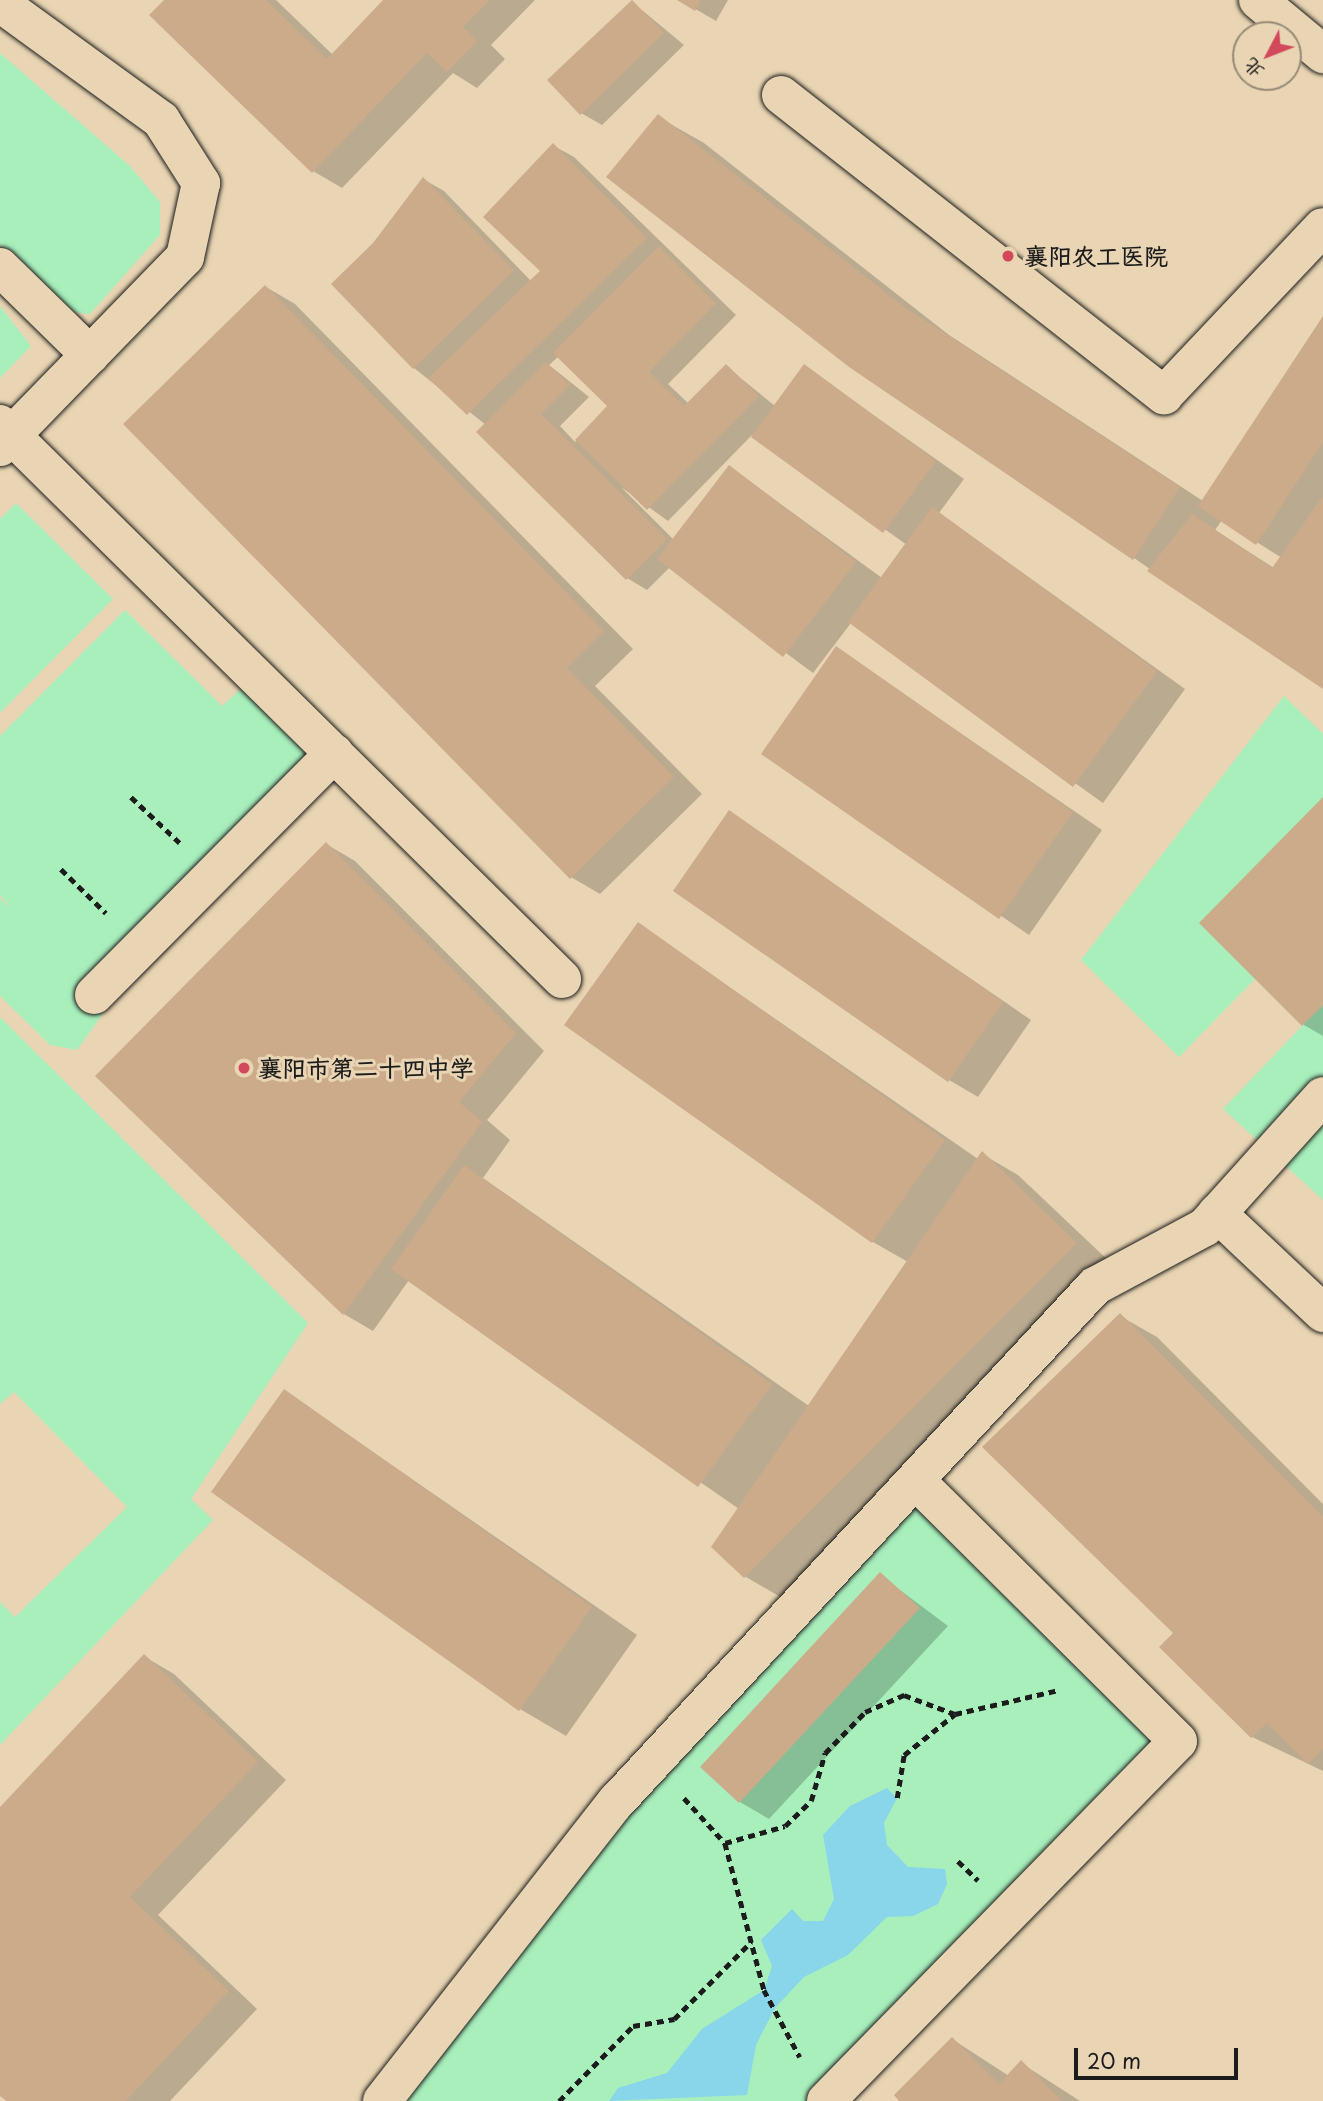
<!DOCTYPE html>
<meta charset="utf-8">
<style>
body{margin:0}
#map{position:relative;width:1323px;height:2101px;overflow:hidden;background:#e9d5b3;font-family:"Playpen Sans","LXGW WenKai TC",sans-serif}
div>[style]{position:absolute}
.green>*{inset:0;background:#a8efbc}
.water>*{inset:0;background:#89d5e9}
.shadow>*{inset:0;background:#0003}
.building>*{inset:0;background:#ccab8b}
.path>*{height:4.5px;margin-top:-2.25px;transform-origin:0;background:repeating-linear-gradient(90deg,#1c1c1c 0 7px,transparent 0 12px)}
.roads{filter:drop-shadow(0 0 2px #1c1c1c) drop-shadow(0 0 2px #1c1c1c)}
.minor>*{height:38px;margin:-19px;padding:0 19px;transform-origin:19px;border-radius:19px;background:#e9d5b3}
.dots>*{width:19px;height:19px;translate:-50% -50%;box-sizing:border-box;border:4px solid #e9d5b3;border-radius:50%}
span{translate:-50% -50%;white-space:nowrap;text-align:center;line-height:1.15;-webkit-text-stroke:6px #e9d5b3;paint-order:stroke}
.poi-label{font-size:24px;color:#1c1c1c;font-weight:700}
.left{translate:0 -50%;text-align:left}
.north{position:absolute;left:1232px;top:21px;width:70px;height:70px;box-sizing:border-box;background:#e9d5b3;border:2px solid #978b77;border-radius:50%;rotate:228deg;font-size:19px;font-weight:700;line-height:28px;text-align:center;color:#1c1c1c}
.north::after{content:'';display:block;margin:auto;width:24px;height:32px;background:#d1495b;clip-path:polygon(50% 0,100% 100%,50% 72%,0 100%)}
.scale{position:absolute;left:1074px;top:2048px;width:164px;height:32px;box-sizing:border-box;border:4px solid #1c1c1c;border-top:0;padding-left:9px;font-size:21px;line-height:24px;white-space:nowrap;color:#1c1c1c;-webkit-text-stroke:5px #e9d5b3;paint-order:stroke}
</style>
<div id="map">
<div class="green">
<div style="clip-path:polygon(0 53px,130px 166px,160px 202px,160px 235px,90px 314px,71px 312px,0 245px)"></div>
<div style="clip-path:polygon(0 306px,31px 346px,0 378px)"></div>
<div style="clip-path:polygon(16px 503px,113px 599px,0 713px,0 519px)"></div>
<div style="clip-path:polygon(125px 610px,222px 706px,255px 676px,334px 753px,94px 995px,102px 1015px,77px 1050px,50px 1045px,0 996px,0 898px,12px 909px,0 895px,0 736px)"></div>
<div style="clip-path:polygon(1284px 696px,1323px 734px,1323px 1200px,1223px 1109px,1302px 1026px,1255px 979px,1179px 1057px,1081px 960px)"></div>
<div style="clip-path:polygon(0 1017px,308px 1323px,191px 1499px,213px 1520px,0 1745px,0 1602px,15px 1617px,127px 1507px,14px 1392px,0 1404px)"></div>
<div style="clip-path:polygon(916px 1481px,1178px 1741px,826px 2101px,382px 2101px)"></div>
</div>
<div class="water">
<div style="clip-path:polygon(887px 1788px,897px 1798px,884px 1823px,887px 1845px,908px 1867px,945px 1869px,947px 1884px,938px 1904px,913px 1916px,887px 1917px,848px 1955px,804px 1977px,775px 2008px,756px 2045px,747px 2095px,609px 2101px,618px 2088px,667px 2073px,702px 2029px,764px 1990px,772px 1966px,761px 1940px,792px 1909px,803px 1921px,823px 1921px,834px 1899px,823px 1835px,850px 1806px)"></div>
</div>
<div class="shadow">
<div style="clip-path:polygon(167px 0,276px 0,333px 55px,386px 0,535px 0,491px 45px,505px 59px,477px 88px,453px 73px,342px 188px,313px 171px)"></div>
<div style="clip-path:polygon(680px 0,728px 0,716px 21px)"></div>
<div style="clip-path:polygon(631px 1px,684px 45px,602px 125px,581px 113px)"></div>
<div style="clip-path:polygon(evenodd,658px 117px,704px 143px,949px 335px,1203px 501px,1323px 319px,1323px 688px,1134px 558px,658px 117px,1222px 520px,1282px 558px,1274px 568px,1215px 530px,1222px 520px)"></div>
<div style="clip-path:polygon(evenodd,554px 146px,574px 157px,736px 315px,668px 384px,689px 404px,727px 367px,775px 406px,804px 366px,964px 479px,939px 513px,1185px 689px,1103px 803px,851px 623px,813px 673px,670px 567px,647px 590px,627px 578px,486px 425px,414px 368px,333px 284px,374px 244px,423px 179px,444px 191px,531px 281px,542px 271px,554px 146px,559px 356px,610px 406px,575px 442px,560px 426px,589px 397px,549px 365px,559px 356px,554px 146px,752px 435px,907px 545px,882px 578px,730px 467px,674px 540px,621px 487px,668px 521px,752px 435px)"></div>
<div style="clip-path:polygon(266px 287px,295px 304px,633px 649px,595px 686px,702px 794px,600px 894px,571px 877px)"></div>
<div style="clip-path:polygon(836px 648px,1102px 830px,1029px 935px,764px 753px)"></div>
<div style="clip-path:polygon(1323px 800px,1323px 1036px,1304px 1025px,1201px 923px)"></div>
<div style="clip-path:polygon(729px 813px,1031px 1020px,978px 1097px,949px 1080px)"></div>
<div style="clip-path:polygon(326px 844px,355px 861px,544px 1051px,487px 1120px,510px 1140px,483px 1178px,809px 1406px,908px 1262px,873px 1242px,638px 924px,978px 1159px,982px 1154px,1018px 1175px,1112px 1264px,782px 1598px,746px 1577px,714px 1547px,739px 1509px,409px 1280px,373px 1331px,344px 1314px)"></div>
<div style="clip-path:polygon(1120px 1316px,1157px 1337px,1323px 1504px,1323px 1771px,1252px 1737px,1176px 1633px)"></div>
<div style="clip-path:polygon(285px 1391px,637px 1635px,566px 1736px,520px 1709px)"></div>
<div style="clip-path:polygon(880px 1575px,948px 1626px,769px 1819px,740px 1802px)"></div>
<div style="clip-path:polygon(145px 1657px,174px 1674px,286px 1780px,158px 1915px,257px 2009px,170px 2101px,8px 2101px,0 2093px,0 1809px)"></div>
<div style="clip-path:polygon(952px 2039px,1009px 2076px,1021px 2063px,1080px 2101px,902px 2101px)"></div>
</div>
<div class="building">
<div style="clip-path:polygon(164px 0,266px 0,327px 59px,383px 0,490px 0,463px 27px,477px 41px,447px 72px,427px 53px,312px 173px,149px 15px)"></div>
<div style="clip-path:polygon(632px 0,664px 33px,580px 115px,547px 80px)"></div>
<div style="clip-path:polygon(677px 0,701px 0,695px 11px)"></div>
<div style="clip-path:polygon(658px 114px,903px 306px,1180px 487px,1133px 560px,849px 367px,606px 177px)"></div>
<div style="clip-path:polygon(553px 143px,647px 238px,467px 415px,428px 378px,540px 271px,483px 217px)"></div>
<div style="clip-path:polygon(423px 177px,514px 270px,413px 369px,331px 284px,373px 243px)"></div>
<div style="clip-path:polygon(659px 246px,716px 303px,649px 372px,684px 406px,726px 364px,759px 396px,647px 510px,575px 440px,607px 406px,553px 353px)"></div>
<div style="clip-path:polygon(265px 285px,604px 631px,567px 668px,674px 777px,570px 879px,123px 424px)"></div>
<div style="clip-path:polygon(1323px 316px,1323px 442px,1256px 545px,1198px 506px)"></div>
<div style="clip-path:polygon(546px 362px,570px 385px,541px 414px,667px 539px,626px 580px,476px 432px)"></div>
<div style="clip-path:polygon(804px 364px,936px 461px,883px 533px,751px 437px)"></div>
<div style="clip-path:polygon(729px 465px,856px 562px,783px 657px,657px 559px)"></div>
<div style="clip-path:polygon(1323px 496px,1323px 689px,1147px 571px,1192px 514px,1272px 568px)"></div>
<div style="clip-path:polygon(932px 507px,1157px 671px,1073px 787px,848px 622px)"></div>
<div style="clip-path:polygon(836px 646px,1073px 812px,999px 919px,761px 754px)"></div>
<div style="clip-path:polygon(1323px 797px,1323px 1005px,1302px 1026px,1199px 923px)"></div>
<div style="clip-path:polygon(729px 810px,1003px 1002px,948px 1082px,673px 891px)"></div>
<div style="clip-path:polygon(326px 842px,516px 1033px,459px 1102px,482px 1122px,343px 1315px,95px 1076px)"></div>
<div style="clip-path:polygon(638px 922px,945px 1140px,872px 1243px,564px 1025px)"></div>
<div style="clip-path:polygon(982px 1151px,1077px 1243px,744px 1578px,711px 1547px)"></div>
<div style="clip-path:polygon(464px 1165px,772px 1384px,698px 1487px,391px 1269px)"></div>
<div style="clip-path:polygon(1120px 1313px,1323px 1517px,1323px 1749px,1308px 1764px,1267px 1723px,1251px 1738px,1159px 1647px,1173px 1633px,982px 1447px)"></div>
<div style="clip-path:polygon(284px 1389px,592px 1607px,519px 1711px,211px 1492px)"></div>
<div style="clip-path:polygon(880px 1572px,920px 1608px,739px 1803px,700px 1767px)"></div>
<div style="clip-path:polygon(144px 1654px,258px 1762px,130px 1897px,229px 1991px,126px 2101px,6px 2101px,0 2096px,0 1807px)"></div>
<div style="clip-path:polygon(952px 2037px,999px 2084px,1021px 2060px,1062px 2101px,899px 2101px,894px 2095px)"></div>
</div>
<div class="path">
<div style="left:131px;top:797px;width:67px;rotate:43.2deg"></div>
<div style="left:61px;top:869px;width:63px;rotate:44.4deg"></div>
<div style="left:684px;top:1798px;width:61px;rotate:47.7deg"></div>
<div style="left:725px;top:1843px;width:152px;rotate:75.1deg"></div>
<div style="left:764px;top:1990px;width:76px;rotate:61.8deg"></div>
<div style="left:897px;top:1798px;width:44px;rotate:-80.8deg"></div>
<div style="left:904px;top:1755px;width:65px;rotate:-38.8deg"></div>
<div style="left:955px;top:1714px;width:107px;rotate:-13deg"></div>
<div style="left:725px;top:1843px;width:62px;rotate:-15.8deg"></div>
<div style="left:785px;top:1826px;width:36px;rotate:-44deg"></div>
<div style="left:811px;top:1801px;width:50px;rotate:-73.7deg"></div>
<div style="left:825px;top:1753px;width:57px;rotate:-45.7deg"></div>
<div style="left:865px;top:1712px;width:43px;rotate:-23.6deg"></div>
<div style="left:904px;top:1695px;width:54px;rotate:20.4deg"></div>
<div style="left:958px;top:1861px;width:28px;rotate:44deg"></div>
<div style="left:559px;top:2101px;width:105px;rotate:-45.4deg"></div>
<div style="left:633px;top:2026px;width:42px;rotate:-9.7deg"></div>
<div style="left:674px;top:2019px;width:109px;rotate:-45deg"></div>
</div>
<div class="roads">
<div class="minor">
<div style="left:1258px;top:0;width:85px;rotate:39.7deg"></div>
<div style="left:0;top:3px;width:199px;rotate:36deg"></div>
<div style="left:161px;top:120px;width:75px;rotate:57.6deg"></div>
<div style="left:201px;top:183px;width:76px;rotate:102.2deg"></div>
<div style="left:185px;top:257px;width:265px;rotate:134.2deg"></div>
<div style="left:781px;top:95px;width:487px;rotate:38.1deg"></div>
<div style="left:1164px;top:395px;width:231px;rotate:-46.6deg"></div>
<div style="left:0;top:267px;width:126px;rotate:44.4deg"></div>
<div style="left:0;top:424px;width:790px;rotate:44.64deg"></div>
<div style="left:94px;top:995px;width:341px;rotate:-45.2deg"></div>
<div style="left:1217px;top:1213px;width:146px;rotate:43.3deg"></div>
<div style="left:382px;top:2101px;width:380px;rotate:-52deg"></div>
<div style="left:616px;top:1802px;width:704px;rotate:-47.13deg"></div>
<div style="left:1095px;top:1286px;width:125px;rotate:-28.2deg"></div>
<div style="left:1205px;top:1227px;width:176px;rotate:-48deg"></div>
<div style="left:826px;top:2101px;width:503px;rotate:-45.64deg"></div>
<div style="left:1178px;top:1741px;width:369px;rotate:-135.2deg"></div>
</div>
</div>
<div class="dots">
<div style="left:1008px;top:256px;background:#d1495b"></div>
<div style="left:244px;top:1068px;background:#d1495b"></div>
</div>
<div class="poi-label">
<span class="left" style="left:1024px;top:256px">襄阳农工医院</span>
<span class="left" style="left:258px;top:1068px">襄阳市第二十四中学</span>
</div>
<div class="north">北</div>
<div class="scale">20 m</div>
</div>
